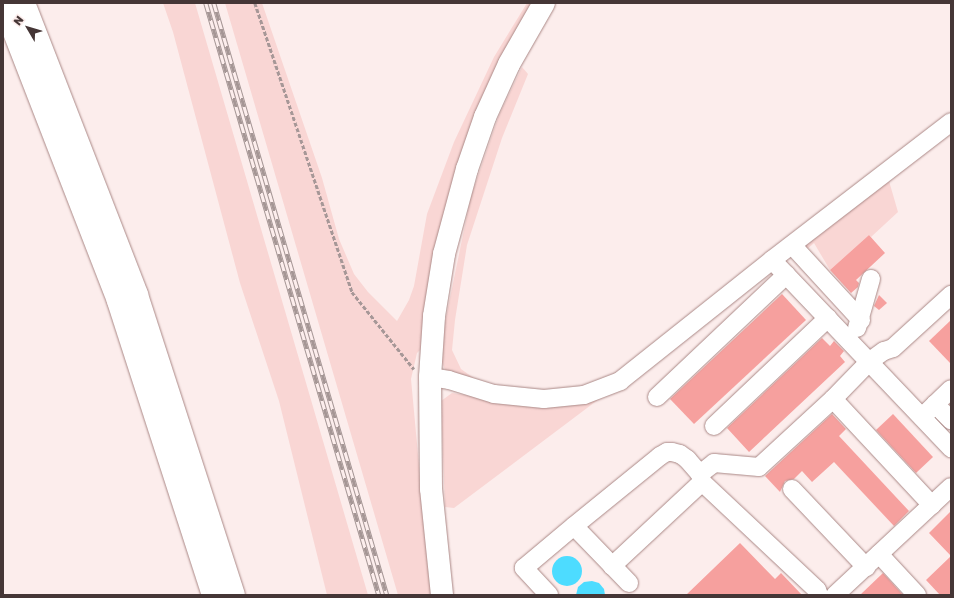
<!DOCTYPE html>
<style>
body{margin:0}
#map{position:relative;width:954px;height:598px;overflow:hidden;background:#fcedec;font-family:"Golos Text",sans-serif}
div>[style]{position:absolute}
.green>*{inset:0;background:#f9d6d4}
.water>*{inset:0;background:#4ddcff}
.round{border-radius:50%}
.building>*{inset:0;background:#f6a09e}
.path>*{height:2.5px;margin-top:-1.25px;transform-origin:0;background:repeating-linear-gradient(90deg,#a69797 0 4px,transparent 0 6px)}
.roads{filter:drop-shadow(0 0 1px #aa8886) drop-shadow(0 0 1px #aa8886)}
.minor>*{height:18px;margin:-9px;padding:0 9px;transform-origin:9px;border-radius:9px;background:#fff}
.major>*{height:22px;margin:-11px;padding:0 11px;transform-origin:11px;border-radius:11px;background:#fff}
.highway>*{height:22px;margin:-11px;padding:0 11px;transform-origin:11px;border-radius:11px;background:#fff}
.rail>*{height:4.5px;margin-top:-2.25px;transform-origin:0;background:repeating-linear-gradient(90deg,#fcedec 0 9px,#a59695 0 18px);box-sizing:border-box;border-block:1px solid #a59695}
span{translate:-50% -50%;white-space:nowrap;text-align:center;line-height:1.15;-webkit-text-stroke:3.5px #fcedec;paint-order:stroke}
.frame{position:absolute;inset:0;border:4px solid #453636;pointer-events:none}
.north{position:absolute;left:8px;top:8px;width:40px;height:40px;-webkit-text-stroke:3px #fcedec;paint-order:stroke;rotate:308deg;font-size:11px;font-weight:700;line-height:16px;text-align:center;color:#453636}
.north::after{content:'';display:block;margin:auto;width:14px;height:18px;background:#453636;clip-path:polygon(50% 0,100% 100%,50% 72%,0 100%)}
</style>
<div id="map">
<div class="green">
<div style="clip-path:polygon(163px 3px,195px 3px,368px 595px,327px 595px,279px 401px,240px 283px,173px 32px)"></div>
<div style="clip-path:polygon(225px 3px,262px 3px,322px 178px,339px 239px,354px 274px,368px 292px,397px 321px,409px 300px,414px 286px,427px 214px,454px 142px,494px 57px,527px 3px,533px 3px,502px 59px,422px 348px,417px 353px,411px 379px,431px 595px,398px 595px)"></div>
<div style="clip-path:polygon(522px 67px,528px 74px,502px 138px,467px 245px,455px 320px,452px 350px,461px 369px,475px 379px,445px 370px,441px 359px,444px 327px,471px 196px,499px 115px)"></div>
<div style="clip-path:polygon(889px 181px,898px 212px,871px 237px,869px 235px,830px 270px,814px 243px,805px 251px,805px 246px)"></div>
<div style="clip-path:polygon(452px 393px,546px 407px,599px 399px,454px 508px,445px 507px,441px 401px)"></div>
</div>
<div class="water">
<div class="round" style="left:552px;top:556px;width:30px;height:30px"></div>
<div style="clip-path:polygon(592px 581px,599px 583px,604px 589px,605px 595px,576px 595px,578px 587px,584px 582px)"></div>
</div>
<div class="building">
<div style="clip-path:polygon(869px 235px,885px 253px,856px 280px,859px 283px,858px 287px,851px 293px,830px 270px)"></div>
<div style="clip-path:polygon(782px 294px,806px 320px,694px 424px,670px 399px)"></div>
<div style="clip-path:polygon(879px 295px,887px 303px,879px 310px,874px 306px)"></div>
<div style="clip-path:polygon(951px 320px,951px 364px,929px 341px)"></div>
<div style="clip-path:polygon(822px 338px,830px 346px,834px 341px,844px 351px,840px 356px,845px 362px,749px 452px,727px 428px)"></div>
<div style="clip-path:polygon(832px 414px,846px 429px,839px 436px,909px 511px,894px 526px,834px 462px,812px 482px,802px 471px,794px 479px,785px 481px,780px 492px,765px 476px)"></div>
<div style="clip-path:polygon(893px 414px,933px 457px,916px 473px,876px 430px)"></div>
<div style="clip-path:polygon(951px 511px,951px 595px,940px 595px,926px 580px,951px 556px,929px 533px)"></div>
<div style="clip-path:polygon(740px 543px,775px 579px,781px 573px,802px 595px,686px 595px)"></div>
<div style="clip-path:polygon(883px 573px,903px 595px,860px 595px)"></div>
</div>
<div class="path">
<div style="left:255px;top:3px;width:305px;rotate:71.4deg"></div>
<div style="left:352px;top:292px;width:99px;rotate:51.2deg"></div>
</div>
<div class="roads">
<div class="minor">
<div style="left:792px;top:245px;width:102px;rotate:47.4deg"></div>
<div style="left:772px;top:260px;width:260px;rotate:46.4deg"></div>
<div style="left:857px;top:328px;width:51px;rotate:-74.1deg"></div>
<div style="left:430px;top:377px;width:19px;rotate:9deg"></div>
<div style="left:449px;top:380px;width:47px;rotate:17.3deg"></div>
<div style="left:494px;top:394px;width:50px;rotate:5.7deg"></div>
<div style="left:544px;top:399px;width:40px;rotate:-5.7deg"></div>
<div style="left:584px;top:395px;width:39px;rotate:-21deg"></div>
<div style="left:620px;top:381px;width:194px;rotate:-38.5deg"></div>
<div style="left:772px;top:260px;width:226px;rotate:-37.6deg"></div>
<div style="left:657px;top:397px;width:178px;rotate:-43.4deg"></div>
<div style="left:833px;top:399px;width:145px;rotate:47deg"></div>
<div style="left:935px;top:404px;width:23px;rotate:45deg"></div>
<div style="left:922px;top:417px;width:40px;rotate:-44deg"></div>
<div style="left:714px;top:426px;width:157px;rotate:-43.5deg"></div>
<div style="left:700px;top:474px;width:18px;rotate:-38deg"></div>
<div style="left:714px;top:463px;width:45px;rotate:5.1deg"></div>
<div style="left:759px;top:467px;width:100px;rotate:-42.6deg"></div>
<div style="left:833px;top:399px;width:53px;rotate:-45.8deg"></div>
<div style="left:870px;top:361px;width:17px;rotate:-36deg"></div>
<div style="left:884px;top:351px;width:9px;rotate:-18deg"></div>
<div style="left:893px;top:348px;width:79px;rotate:-42.4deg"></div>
<div style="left:792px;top:489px;width:108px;rotate:46.5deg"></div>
<div style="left:879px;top:554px;width:56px;rotate:47.2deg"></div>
<div style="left:612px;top:566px;width:123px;rotate:-43deg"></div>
<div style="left:629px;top:583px;width:79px;rotate:-134deg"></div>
<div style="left:574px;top:526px;width:111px;rotate:-39.1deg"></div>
<div style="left:660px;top:456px;width:8px;rotate:-30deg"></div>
<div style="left:667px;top:452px;width:5px"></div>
<div style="left:672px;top:452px;width:8px;rotate:14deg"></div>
<div style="left:680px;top:454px;width:9px;rotate:36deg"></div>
<div style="left:687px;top:459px;width:20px;rotate:49deg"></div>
<div style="left:700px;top:474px;width:8px;rotate:76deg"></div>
<div style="left:702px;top:482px;width:158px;rotate:43.2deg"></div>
<div style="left:817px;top:590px;width:5px;rotate:68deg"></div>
<div style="left:549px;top:595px;width:37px;rotate:-133deg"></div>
<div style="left:524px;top:568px;width:65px;rotate:-40deg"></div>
<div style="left:835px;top:595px;width:158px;rotate:-43deg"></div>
</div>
<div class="major">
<div style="left:442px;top:595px;width:107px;rotate:-95.9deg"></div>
<div style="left:431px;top:489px;width:112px;rotate:-90.5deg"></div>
<div style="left:430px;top:377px;width:61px;rotate:-86.2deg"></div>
<div style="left:434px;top:316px;width:63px;rotate:-80.8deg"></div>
<div style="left:444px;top:254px;width:88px;rotate:-74.9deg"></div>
<div style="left:467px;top:169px;width:55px;rotate:-70.9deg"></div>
<div style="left:485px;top:117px;width:58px;rotate:-65.6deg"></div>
<div style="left:509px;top:64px;width:70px;rotate:-60.2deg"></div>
</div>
<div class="highway">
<div style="left:24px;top:3px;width:313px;rotate:68.8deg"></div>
<div style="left:137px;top:295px;width:315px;rotate:72.1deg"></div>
<div style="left:3px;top:4px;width:318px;rotate:68.8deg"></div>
<div style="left:118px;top:301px;width:309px;rotate:72.1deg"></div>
</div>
</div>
<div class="rail">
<div style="left:206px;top:3px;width:617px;rotate:73.71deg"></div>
<div style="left:214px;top:3px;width:617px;rotate:73.71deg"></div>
</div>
<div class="frame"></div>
<div class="north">N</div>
</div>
